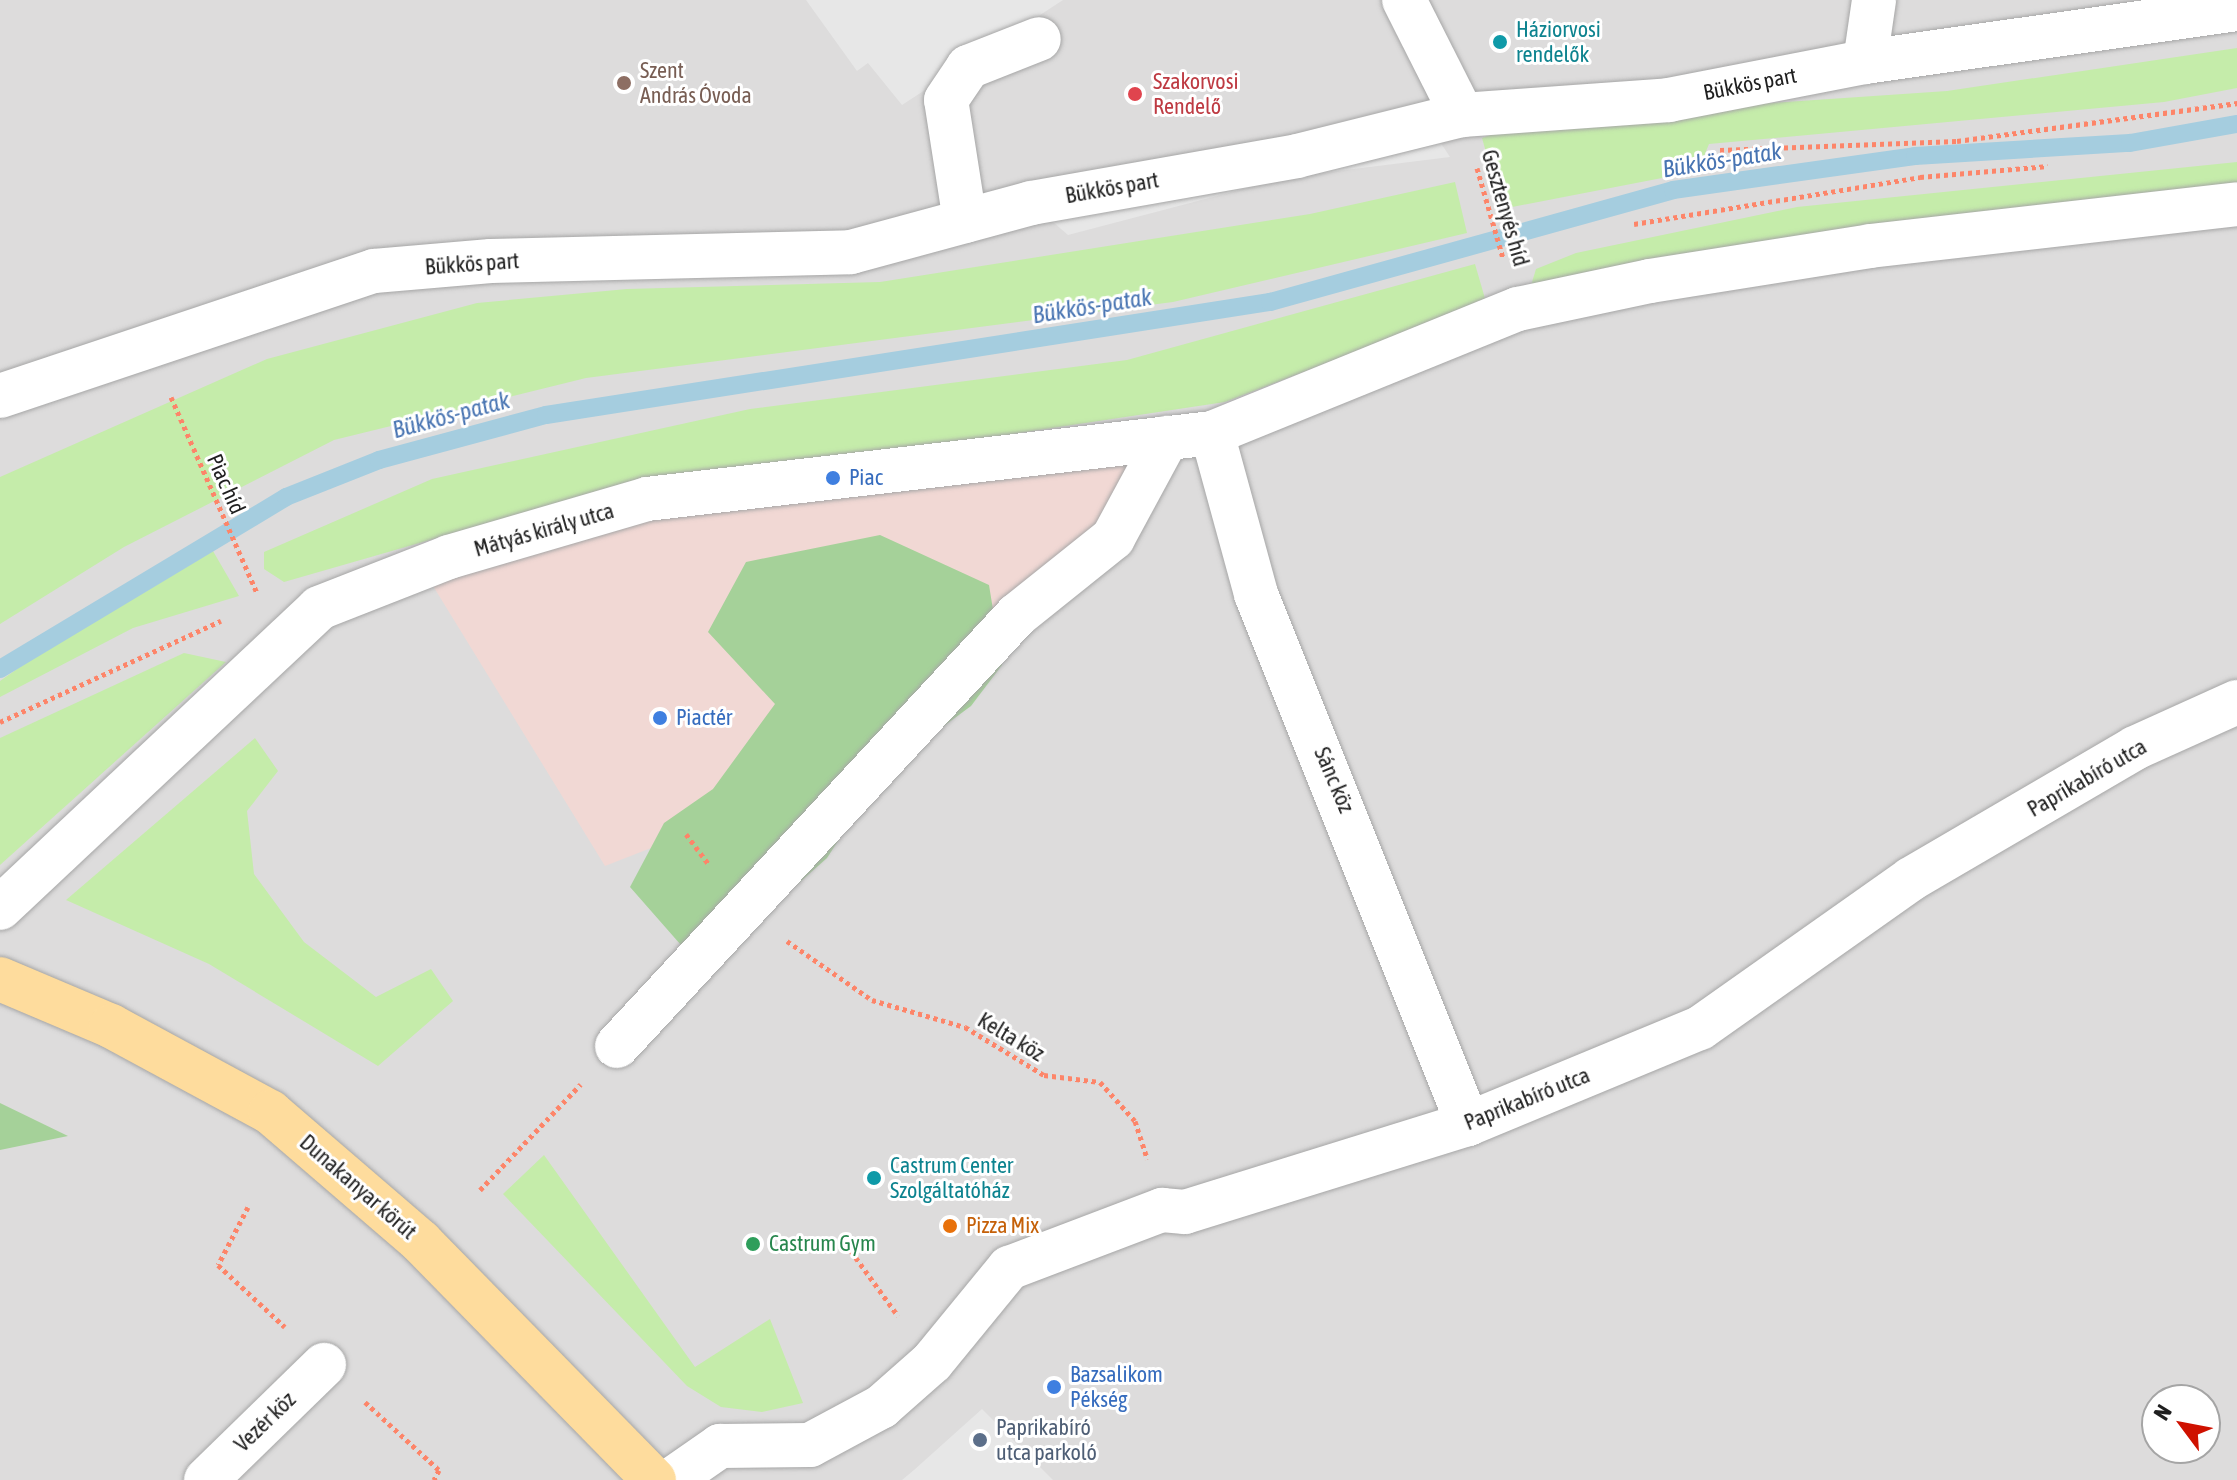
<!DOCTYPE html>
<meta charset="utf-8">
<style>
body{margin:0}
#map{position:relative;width:2237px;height:1480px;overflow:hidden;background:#f0eee5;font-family:"Asap Condensed",sans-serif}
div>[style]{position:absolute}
.residential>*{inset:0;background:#dddcdc}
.commercial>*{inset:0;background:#f1d8d4}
.grass>*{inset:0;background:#c5ecaa}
.forest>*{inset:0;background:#a5d199}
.parking>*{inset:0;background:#e7e7e7}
.stream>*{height:18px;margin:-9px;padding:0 9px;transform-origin:9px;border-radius:9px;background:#a5cddf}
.path>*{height:5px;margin-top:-2.5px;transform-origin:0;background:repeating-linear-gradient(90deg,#fd8569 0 4px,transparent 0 8px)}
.roads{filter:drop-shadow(0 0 2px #a6a6a6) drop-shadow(0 0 2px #a6a6a6)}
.minor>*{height:44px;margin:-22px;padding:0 22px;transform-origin:22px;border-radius:22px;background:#fff}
.major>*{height:44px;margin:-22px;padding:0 22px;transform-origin:22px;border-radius:22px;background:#fedc9d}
.dots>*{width:22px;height:22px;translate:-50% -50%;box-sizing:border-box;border:4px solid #fff;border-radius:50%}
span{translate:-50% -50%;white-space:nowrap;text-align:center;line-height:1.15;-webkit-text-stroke:6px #fff;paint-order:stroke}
.culture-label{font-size:22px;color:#0d838f}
.left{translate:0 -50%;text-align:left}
.education-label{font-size:22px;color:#785e54}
.health-label{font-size:22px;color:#be3a42}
.street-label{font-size:22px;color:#1f1f1f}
.shop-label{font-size:22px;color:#366cbe}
.food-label{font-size:22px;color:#c56008}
.leisure-label{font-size:22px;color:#27864d}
.service-label{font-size:22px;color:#4e5e75}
.water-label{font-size:24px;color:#4874b2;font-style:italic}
.north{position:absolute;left:2141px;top:1384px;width:80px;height:80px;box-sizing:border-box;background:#fff;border:2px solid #a5a5a5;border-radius:50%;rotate:302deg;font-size:22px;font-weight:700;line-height:32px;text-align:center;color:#1f1f1f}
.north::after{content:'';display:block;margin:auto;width:28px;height:36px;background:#cf1100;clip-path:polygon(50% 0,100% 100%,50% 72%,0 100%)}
</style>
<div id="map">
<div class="residential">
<div style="clip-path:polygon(evenodd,0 0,2237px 0,2237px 1480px,0 1480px,0 0,2157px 1400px,2205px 1400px,2205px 1448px,2157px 1448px,2157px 1400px)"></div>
</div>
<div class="commercial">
<div style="clip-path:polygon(1167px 438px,1113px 538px,779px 798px,605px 866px,422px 568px,582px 519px)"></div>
</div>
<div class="grass">
<div style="clip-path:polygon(2237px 48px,2237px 88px,2164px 102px,1709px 144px,1698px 171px,1502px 209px,1482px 138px,1532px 119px,1947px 91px)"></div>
<div style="clip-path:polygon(2237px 162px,2237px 192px,1529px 292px,1536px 269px,1576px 253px,1797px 207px)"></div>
<div style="clip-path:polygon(1455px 182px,1467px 233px,1173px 302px,586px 378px,334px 440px,124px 547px,0 624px,0 477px,267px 359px,477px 303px,627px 289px,880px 282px,1310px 214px)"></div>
<div style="clip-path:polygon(1475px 264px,1486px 302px,1225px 402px,562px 502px,284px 582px,264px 569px,264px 552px,432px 479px,750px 409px,1127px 360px)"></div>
<div style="clip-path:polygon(213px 551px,239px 596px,133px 628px,0 697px,0 681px,27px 662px)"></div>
<div style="clip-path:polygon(184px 653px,226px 662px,0 865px,0 738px)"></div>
<div style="clip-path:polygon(255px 738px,278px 771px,247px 811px,254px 874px,304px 942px,376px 997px,431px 969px,453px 1001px,378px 1066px,209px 964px,66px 900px)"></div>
<div style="clip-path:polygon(544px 1155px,695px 1367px,770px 1319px,803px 1403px,762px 1412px,721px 1407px,687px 1386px,503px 1194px)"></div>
</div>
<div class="forest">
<div style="clip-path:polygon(880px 535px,989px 585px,1002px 665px,971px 706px,883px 771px,827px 858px,702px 969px,630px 887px,664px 823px,713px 789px,775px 704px,708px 632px,746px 562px)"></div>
<div style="clip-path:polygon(0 1103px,68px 1136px,0 1150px)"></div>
</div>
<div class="parking">
<div style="clip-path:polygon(806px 0,1063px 0,902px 105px,868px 63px,857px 71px)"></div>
<div style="clip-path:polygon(1427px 122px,1450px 157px,1289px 177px,1068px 235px,1031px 203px)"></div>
<div style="clip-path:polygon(982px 1409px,1053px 1480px,902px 1480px,914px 1470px)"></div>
</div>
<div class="stream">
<div style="left:0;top:669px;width:334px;rotate:-31deg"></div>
<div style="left:286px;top:497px;width:100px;rotate:-21.7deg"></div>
<div style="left:379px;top:460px;width:173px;rotate:-15.1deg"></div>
<div style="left:546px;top:415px;width:733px;rotate:-8.87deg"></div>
<div style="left:1270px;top:302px;width:418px;rotate:-15.5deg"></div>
<div style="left:1673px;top:190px;width:244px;rotate:-8deg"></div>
<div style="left:1915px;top:156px;width:215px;rotate:-3.5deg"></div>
<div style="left:2130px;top:143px;width:109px;rotate:-10.1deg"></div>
</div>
<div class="path">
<div style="left:1720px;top:150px;width:237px;rotate:-2.2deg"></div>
<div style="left:1957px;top:141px;width:283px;rotate:-7.7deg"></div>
<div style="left:1477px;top:168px;width:94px;rotate:73.9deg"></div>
<div style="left:1634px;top:224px;width:290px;rotate:-9.3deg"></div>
<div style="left:1920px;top:177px;width:128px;rotate:-4.9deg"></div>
<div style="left:171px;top:397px;width:214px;rotate:66.3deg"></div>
<div style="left:0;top:722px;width:243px;rotate:-24.6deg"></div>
<div style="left:686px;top:834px;width:39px;rotate:53deg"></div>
<div style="left:787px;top:941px;width:103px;rotate:34.8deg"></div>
<div style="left:872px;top:1000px;width:97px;rotate:16.2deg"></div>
<div style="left:965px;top:1027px;width:92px;rotate:31.3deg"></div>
<div style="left:1044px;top:1075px;width:56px;rotate:7.1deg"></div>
<div style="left:1100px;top:1082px;width:52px;rotate:48.1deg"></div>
<div style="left:1135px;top:1121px;width:40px;rotate:72deg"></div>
<div style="left:480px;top:1190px;width:146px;rotate:-46.4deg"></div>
<div style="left:248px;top:1207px;width:65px;rotate:117.3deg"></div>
<div style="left:218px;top:1265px;width:91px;rotate:42.8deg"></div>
<div style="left:851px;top:1251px;width:80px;rotate:54.1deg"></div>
<div style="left:365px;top:1402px;width:100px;rotate:42.6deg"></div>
<div style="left:439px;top:1470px;width:11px;rotate:117deg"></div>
</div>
<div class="roads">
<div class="minor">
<div style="left:1404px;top:0;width:129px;rotate:63.2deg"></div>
<div style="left:1865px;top:62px;width:63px;rotate:-81.7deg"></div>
<div style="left:965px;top:221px;width:122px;rotate:-98.9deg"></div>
<div style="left:946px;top:100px;width:40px;rotate:-56deg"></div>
<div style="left:968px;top:67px;width:76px;rotate:-21.5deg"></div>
<div style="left:0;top:396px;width:394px;rotate:-18.5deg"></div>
<div style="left:374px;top:271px;width:117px;rotate:-4.9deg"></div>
<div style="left:491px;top:261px;width:360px;rotate:-1.4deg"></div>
<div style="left:851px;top:252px;width:187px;rotate:-15.2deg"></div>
<div style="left:1031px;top:203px;width:270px;rotate:-10deg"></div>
<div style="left:1297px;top:156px;width:170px;rotate:-14deg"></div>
<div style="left:1462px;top:115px;width:208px;rotate:-4.1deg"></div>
<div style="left:1669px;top:100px;width:200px;rotate:-11deg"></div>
<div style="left:1865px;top:62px;width:376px;rotate:-8.1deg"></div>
<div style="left:1212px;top:433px;width:167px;rotate:74.7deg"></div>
<div style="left:1256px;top:594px;width:571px;rotate:68.2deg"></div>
<div style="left:0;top:908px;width:438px;rotate:-43.2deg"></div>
<div style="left:319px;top:608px;width:140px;rotate:-21.4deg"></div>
<div style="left:449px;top:557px;width:206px;rotate:-16.3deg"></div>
<div style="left:647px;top:499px;width:569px;rotate:-6.66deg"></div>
<div style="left:1212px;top:433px;width:330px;rotate:-22.1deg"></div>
<div style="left:1518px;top:309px;width:135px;rotate:-12deg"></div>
<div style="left:1650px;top:281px;width:223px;rotate:-9deg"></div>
<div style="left:1870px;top:246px;width:369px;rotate:-6.5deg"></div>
<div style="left:617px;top:1046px;width:588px;rotate:-47.14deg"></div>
<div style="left:1017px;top:615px;width:123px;rotate:-38.7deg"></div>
<div style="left:1113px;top:538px;width:114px;rotate:-61.6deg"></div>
<div style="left:206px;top:1480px;width:165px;rotate:-44.3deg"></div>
<div style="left:671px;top:1480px;width:60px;rotate:-34.8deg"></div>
<div style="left:720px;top:1446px;width:90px;rotate:-0.6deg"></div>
<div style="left:810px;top:1445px;width:81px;rotate:-28.2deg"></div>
<div style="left:881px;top:1407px;width:68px;rotate:-41.4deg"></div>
<div style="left:932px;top:1362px;width:122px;rotate:-50.7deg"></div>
<div style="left:1009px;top:1268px;width:164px;rotate:-20.8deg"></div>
<div style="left:1162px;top:1210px;width:23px;rotate:5deg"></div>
<div style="left:1185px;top:1212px;width:296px;rotate:-17.3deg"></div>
<div style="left:1468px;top:1124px;width:251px;rotate:-22.5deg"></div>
<div style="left:1700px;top:1028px;width:258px;rotate:-35.2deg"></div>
<div style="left:1911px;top:879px;width:259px;rotate:-30.3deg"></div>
<div style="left:2135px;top:748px;width:112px;rotate:-24.3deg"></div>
</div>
<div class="major">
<div style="left:0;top:979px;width:121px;rotate:22.9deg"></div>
<div style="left:111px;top:1026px;width:181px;rotate:28.4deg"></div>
<div style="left:270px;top:1112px;width:199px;rotate:40.7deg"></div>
<div style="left:421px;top:1242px;width:333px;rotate:45.6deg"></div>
</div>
</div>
<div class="dots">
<div style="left:1500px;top:42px;background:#0f9aa8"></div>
<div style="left:624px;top:83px;background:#8d6e63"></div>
<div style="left:1135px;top:94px;background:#e0444e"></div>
<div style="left:833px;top:478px;background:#3f7fe0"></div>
<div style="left:660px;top:718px;background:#3f7fe0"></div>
<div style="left:874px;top:1178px;background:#0f9aa8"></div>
<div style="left:950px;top:1226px;background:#e8710a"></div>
<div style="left:753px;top:1244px;background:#2e9e5b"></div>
<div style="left:1054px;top:1387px;background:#3f7fe0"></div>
<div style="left:980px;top:1440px;background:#5c6f8a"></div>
</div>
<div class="culture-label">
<span class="left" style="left:1516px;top:42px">Háziorvosi<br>rendelők</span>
<span class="left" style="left:890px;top:1178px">Castrum Center<br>Szolgáltatóház</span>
</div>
<div class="education-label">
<span class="left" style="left:640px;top:83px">Szent<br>András Óvoda</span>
</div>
<div class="health-label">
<span class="left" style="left:1153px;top:94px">Szakorvosi<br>Rendelő</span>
</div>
<div class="street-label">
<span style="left:1750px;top:84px;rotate:-11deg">Bükkös part</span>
<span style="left:1112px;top:188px;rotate:-10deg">Bükkös part</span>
<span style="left:1505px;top:208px;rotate:74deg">Gesztenyés híd</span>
<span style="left:472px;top:264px;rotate:-4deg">Bükkös part</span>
<span style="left:226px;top:484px;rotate:66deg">Piac híd</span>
<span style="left:544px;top:530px;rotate:-16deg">Mátyás király utca</span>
<span style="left:2087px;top:778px;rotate:-30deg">Paprikabíró utca</span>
<span style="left:1334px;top:780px;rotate:67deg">Sánc köz</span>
<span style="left:1011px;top:1037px;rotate:31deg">Kelta köz</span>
<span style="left:1527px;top:1099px;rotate:-22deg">Paprikabíró utca</span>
<span style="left:358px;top:1187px;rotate:41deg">Dunakanyar körút</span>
<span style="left:265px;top:1422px;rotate:-44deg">Vezér köz</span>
</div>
<div class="shop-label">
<span class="left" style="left:849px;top:478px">Piac</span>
<span class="left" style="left:676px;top:718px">Piactér</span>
<span class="left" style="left:1070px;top:1387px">Bazsalikom<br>Pékség</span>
</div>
<div class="food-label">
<span class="left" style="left:966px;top:1226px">Pizza Mix</span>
</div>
<div class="leisure-label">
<span class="left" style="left:769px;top:1244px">Castrum Gym</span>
</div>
<div class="service-label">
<span class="left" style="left:996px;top:1440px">Paprikabíró<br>utca parkoló</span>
</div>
<div class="water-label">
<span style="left:1722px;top:160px;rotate:-9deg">Bükkös-patak</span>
<span style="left:1092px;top:306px;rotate:-9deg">Bükkös-patak</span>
<span style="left:451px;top:415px;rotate:-15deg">Bükkös-patak</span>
</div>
<div class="north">N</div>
</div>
